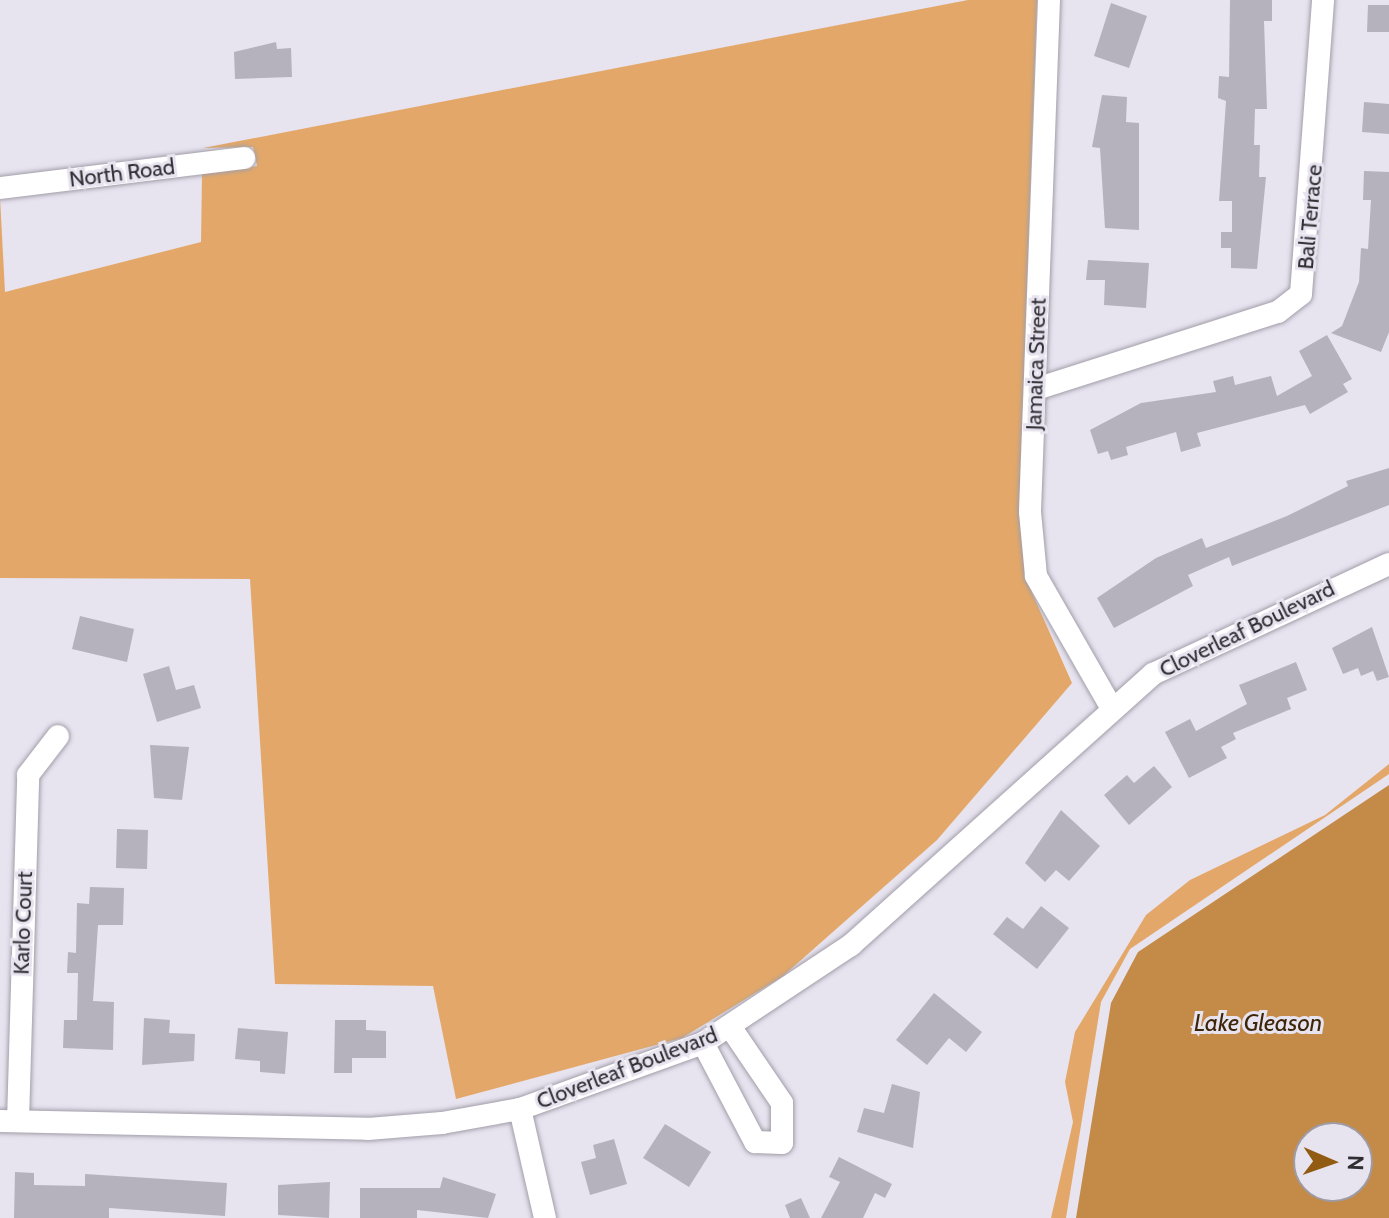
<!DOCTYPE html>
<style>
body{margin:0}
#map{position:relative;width:1389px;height:1218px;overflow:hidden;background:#e7e3ef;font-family:Cabin,sans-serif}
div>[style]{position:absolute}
.green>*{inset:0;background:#e3a869}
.water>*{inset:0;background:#c48a48}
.building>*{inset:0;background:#b6b2bd}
.roads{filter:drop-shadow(0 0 2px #a29ea9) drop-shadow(0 0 2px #a29ea9)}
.minor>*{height:22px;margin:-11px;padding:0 11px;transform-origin:11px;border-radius:11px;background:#fff}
span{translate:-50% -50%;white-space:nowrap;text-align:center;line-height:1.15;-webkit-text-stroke:6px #e7e3ef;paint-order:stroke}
.street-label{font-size:22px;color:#302e33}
.water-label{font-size:24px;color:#3e2508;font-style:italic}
.north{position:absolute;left:1293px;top:1122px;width:80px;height:80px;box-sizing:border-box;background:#e7e3ef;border:2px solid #9e9ba4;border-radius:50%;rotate:92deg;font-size:22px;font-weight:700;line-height:32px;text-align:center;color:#302e33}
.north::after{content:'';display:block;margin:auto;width:28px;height:36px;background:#925b12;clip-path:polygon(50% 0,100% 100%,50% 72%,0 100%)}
</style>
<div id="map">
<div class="green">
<div style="clip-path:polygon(968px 0,1037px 0,1019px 512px,1025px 577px,1072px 683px,937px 840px,783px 976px,682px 1038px,456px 1099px,433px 986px,275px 984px,250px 579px,0 578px,0 197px,5px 292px,201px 242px,202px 173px,257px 166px,253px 147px,203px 148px)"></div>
<div style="clip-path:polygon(1389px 764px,1389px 774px,1130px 949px,1101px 1002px,1066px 1218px,1051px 1218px,1073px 1122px,1065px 1082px,1075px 1032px,1146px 915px,1190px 880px,1325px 815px)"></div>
</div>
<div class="water">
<div style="clip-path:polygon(evenodd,1389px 785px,1389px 1218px,1076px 1218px,1111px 1003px,1138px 952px,1389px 785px,1309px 1138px,1357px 1138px,1357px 1186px,1309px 1186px,1309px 1138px)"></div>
</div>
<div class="building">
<div style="clip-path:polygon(1230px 0,1272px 0,1272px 21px,1264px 21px,1267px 109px,1255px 109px,1254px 145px,1260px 145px,1259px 177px,1266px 177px,1257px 269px,1231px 268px,1231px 248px,1221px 248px,1221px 232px,1232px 232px,1232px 201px,1219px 201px,1226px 101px,1218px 98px,1219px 76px,1229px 77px)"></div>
<div style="clip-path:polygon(1111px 3px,1147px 16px,1129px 68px,1094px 56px)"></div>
<div style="clip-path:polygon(1368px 5px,1389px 5px,1389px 32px,1367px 32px)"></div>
<div style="clip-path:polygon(276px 42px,277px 49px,291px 48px,292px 77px,235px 79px,234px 52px)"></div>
<div style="clip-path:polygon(1102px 95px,1127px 97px,1126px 122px,1139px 123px,1139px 230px,1105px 228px,1100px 148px,1092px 147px)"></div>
<div style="clip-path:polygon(1364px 102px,1389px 104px,1389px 134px,1362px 132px)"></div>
<div style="clip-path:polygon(1364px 171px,1389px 172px,1389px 332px,1381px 352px,1331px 333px,1342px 326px,1359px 282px,1361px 248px,1368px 249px,1371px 200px,1363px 200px)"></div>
<div style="clip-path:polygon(1088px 260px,1149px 263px,1146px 308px,1104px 305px,1105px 280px,1086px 280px)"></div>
<div style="clip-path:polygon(1327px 335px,1352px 379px,1343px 384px,1348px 392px,1310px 414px,1305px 405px,1197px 433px,1201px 446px,1181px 452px,1176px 432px,1126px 447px,1128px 455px,1111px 460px,1108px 451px,1098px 454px,1090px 430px,1141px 403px,1216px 392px,1213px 381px,1233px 376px,1235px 385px,1271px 376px,1277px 396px,1312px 376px,1299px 351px)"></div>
<div style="clip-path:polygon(1389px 468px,1389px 505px,1232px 566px,1229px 557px,1188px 575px,1193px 586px,1114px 628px,1097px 598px,1156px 558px,1202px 538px,1206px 548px,1287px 516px,1348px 486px,1346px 481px)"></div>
<div style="clip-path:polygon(80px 616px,134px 629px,127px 662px,72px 649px)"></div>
<div style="clip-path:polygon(1372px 627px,1389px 677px,1377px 681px,1373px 671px,1361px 676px,1358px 668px,1343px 674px,1332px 648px)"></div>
<div style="clip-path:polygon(1296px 662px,1307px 690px,1287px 698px,1291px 709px,1233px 733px,1236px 739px,1221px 747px,1227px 758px,1189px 778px,1165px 732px,1190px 719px,1196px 731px,1247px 704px,1239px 685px)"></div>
<div style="clip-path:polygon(169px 666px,176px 690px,194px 685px,201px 708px,157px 722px,143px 674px)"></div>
<div style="clip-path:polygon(150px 745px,189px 747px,182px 800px,154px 798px)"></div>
<div style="clip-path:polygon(1154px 766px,1172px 787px,1129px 825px,1104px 795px,1127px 775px,1134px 783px)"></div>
<div style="clip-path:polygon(1061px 810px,1100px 846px,1069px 881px,1056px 870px,1045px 882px,1025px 863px)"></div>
<div style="clip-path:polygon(117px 829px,148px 830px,147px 869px,116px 868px)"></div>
<div style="clip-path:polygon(90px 887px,124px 888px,123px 925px,98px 925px,93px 1001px,114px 1002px,113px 1050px,63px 1048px,64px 1020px,77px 1020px,78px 973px,67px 973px,68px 952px,76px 953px,77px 903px,89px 904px)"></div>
<div style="clip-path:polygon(1041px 906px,1069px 928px,1037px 969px,993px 934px,1007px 917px,1023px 929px)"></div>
<div style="clip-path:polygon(934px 993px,982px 1032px,966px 1052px,949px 1038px,927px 1065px,896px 1040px)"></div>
<div style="clip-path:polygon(144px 1018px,170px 1020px,169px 1033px,195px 1034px,194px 1061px,142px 1065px)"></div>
<div style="clip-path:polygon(335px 1020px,366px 1020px,366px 1030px,386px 1031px,386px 1058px,352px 1058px,352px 1073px,334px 1073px)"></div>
<div style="clip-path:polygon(238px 1028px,288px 1032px,285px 1074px,260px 1072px,260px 1061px,235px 1059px)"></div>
<div style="clip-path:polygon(892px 1084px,920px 1092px,913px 1148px,857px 1132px,864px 1108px,884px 1113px)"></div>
<div style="clip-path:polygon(665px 1124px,711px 1152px,689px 1187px,643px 1158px)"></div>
<div style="clip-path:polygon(614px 1139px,627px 1184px,590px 1195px,581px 1162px,596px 1158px,593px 1145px)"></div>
<div style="clip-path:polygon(839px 1157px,892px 1184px,885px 1198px,875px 1193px,863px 1218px,821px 1218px,840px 1182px,829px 1177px)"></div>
<div style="clip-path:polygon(15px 1172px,34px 1173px,34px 1185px,85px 1186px,85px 1174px,227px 1183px,225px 1216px,109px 1208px,109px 1218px,14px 1218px)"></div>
<div style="clip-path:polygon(443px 1177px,496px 1194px,488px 1218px,417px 1210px,417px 1218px,360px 1218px,360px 1188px,440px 1188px)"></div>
<div style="clip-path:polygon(330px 1182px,329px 1218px,278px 1215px,278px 1185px)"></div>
<div style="clip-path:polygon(801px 1198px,810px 1218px,790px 1218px,785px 1205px)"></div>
</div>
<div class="roads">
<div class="minor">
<div style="left:1049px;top:0;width:512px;rotate:92.13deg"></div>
<div style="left:1030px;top:512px;width:64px;rotate:84.6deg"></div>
<div style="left:1036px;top:576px;width:151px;rotate:60.2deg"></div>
<div style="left:0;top:188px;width:246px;rotate:-7deg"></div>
<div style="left:1036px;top:389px;width:254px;rotate:-17.7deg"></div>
<div style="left:1278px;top:312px;width:29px;rotate:-38deg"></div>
<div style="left:1301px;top:294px;width:295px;rotate:-85.7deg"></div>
<div style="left:703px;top:1043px;width:112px;rotate:62.3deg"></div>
<div style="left:755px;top:1142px;width:27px;rotate:2deg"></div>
<div style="left:782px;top:1143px;width:40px;rotate:-90deg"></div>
<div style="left:782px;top:1103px;width:91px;rotate:-124.2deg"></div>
<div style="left:520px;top:1109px;width:112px;rotate:77.1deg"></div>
<div style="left:0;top:1121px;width:368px;rotate:1.2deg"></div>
<div style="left:368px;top:1129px;width:74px;rotate:-4.6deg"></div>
<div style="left:442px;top:1123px;width:79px;rotate:-10.2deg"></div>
<div style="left:520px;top:1109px;width:195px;rotate:-19.8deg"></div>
<div style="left:703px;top:1043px;width:178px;rotate:-33.5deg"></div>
<div style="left:851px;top:945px;width:406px;rotate:-41.9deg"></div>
<div style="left:1153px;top:674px;width:260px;rotate:-25deg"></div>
<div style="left:18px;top:1121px;width:346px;rotate:-88.3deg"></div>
<div style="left:28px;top:775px;width:49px;rotate:-52.4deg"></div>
</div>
</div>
<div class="street-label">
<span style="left:122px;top:173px;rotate:-7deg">North Road</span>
<span style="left:1310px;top:217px;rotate:-85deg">Bali Terrace</span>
<span style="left:1036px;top:364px;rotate:-88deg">Jamaica Street</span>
<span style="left:1247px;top:629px;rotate:-26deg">Cloverleaf Boulevard</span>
<span style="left:23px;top:923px;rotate:-88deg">Karlo Court</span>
<span style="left:627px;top:1068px;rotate:-21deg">Cloverleaf Boulevard</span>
</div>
<div class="water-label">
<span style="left:1258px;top:1023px">Lake Gleason</span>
</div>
<div class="north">N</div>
</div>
